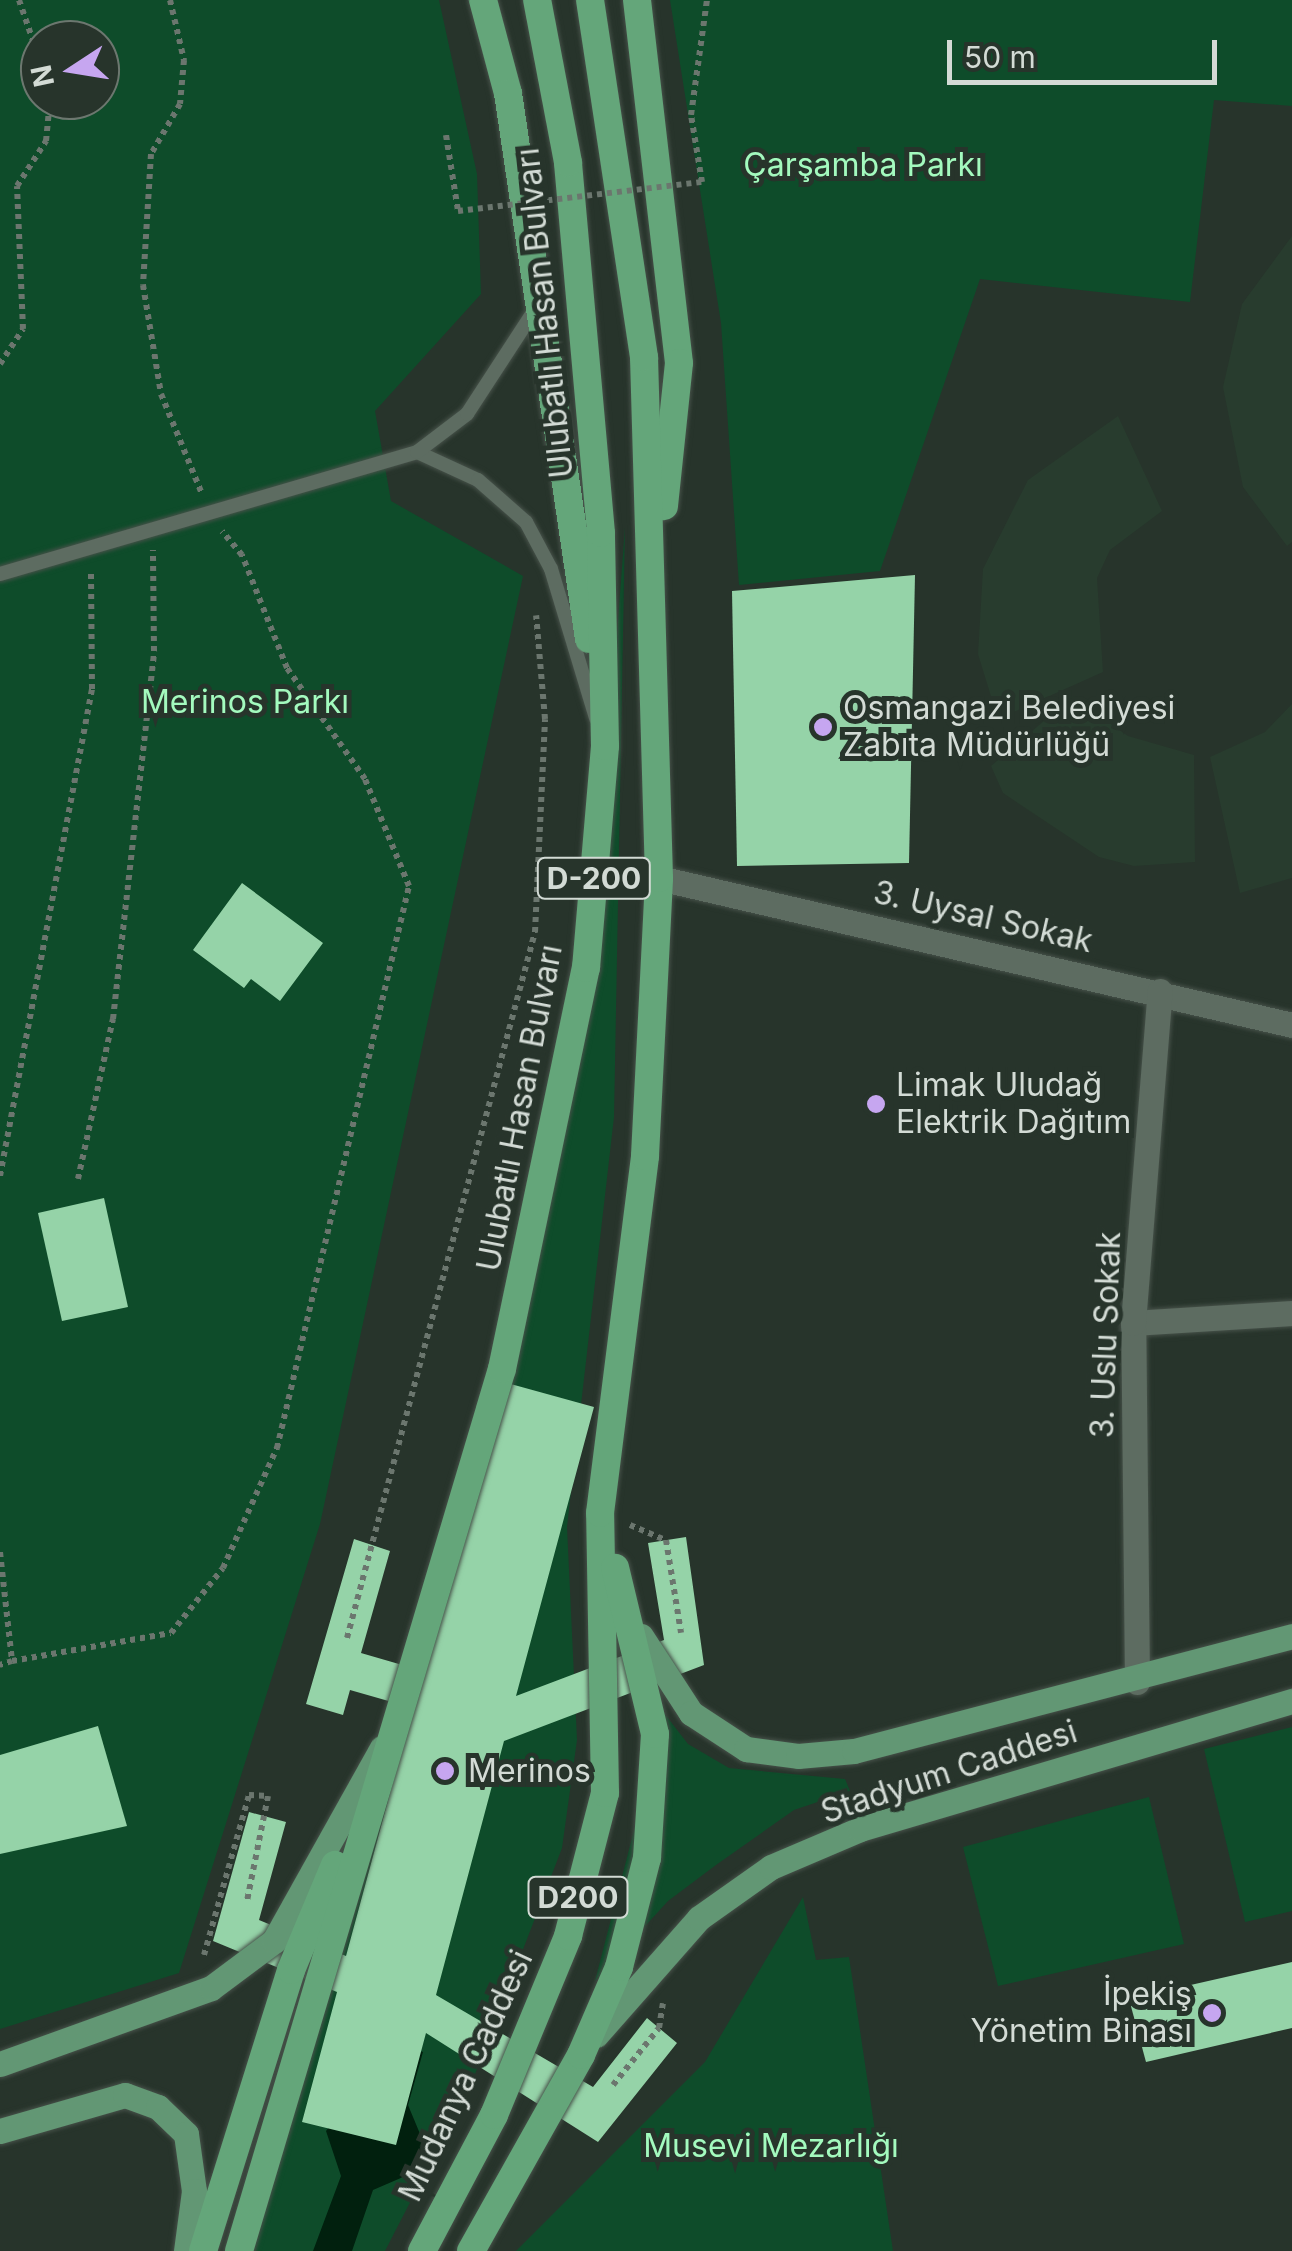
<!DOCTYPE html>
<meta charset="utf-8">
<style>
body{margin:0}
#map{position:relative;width:1292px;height:2251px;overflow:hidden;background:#27342b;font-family:Inter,sans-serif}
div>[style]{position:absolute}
.built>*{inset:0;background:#283c2e}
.green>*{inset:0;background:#0e4c2a}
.water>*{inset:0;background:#01200e}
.building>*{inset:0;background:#95d3a8}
.path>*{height:6px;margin-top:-3px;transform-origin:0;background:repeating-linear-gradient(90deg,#6b766e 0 5px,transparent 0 10px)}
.roads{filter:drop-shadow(0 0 2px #465149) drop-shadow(0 0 2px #465149)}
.service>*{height:14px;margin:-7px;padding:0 7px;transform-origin:7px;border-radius:7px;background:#5d6c61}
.minor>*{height:25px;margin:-12.5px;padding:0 12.5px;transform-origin:12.5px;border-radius:12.5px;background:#5d6c61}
.primary>*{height:25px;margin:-12.5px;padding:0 12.5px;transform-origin:12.5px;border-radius:12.5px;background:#629774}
.trunk>*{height:28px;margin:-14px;padding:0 14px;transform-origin:14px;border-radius:14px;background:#64a67a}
.path-bridge>*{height:6px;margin-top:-3px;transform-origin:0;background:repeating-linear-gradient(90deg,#6b766e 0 5px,transparent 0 10px)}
.dots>*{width:28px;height:28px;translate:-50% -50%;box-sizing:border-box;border:5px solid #27342b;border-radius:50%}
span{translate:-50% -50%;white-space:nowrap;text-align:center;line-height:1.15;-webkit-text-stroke:10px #27342b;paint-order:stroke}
.shield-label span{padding:2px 8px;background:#27342b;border:2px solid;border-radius:8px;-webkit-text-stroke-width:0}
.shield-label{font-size:30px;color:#d3dbd5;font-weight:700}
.park-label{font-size:32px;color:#a3fabe}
.street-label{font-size:32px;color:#d3dbd5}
.poi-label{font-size:32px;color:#d3dbd5}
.left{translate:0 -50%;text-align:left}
.right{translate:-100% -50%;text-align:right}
.north{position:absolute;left:20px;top:20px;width:100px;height:100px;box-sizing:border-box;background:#27342b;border:2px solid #6c776f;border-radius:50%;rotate:258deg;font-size:28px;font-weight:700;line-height:40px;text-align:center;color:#d3dbd5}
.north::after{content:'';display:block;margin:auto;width:35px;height:45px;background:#c6a6f0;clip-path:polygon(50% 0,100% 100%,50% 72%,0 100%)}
.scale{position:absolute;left:947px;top:40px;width:270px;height:45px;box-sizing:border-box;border:5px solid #d3dbd5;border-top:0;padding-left:12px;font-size:30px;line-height:35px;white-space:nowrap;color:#d3dbd5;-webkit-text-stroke:8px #27342b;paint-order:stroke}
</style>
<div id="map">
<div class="built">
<div style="clip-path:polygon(1292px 236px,1292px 542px,1287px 546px,1243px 487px,1223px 387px,1242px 304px)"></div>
<div style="clip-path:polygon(1118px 416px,1162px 511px,1110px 550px,1097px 578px,1103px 672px,998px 719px,978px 654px,983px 569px,1028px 480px)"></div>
<div style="clip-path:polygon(1072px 697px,1128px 736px,1194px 755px,1195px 862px,1134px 866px,1099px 857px,1003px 793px,991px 766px)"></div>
<div style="clip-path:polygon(1292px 704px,1292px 878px,1240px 893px,1210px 757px,1265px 732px)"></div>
</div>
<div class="green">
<div style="clip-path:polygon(evenodd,0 0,439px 0,477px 174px,481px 294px,375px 411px,391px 501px,523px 576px,320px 1524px,179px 1973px,0 2029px,0 0,40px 40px,100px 40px,100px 100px,40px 100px,40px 40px)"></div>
<div style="clip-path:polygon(670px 0,1292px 0,1292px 106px,1214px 100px,1190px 302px,980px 279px,880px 571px,739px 585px,721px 323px)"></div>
<div style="clip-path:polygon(625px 527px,614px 1117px,567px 1527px,577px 1740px,562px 1848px,472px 2082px,385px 2251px,254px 2251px,548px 1217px,597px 902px)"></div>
<div style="clip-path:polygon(643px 1686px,688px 1744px,729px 1768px,845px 1779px,850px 1791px,794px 1810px,716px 1865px,668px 1901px,595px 1981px,638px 1815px)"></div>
<div style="clip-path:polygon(1292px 1727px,1292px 1911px,1245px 1922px,1204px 1749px)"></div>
<div style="clip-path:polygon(1149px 1797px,1184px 1944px,998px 1986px,963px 1847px)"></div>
<div style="clip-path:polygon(803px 1897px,816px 1960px,849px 1957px,893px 2251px,516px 2251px,705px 2062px)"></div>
</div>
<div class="water">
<div style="clip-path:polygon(393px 2042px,423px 2052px,408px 2105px,428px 2153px,417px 2171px,373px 2190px,352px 2251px,313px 2251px,341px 2176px,326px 2131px)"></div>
</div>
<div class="building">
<div style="clip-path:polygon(915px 575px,909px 863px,737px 866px,732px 591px)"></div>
<div style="clip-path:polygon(242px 883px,323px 943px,280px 1001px,251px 979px,244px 988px,193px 950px)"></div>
<div style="clip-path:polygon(104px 1198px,128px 1307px,62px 1321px,38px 1213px)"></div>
<div style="clip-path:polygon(500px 1381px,594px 1407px,516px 1696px,664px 1640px,648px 1543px,686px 1537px,704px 1665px,504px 1741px,436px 1995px,593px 2087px,647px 2018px,677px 2043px,598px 2142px,426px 2033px,396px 2145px,302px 2122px,337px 1992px,213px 1941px,249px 1812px,286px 1822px,259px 1920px,346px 1956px,413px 1708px,350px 1690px,343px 1715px,306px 1704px,354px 1539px,390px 1551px,361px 1653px,423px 1671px)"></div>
<div style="clip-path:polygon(98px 1726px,127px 1826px,0 1854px,0 1755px)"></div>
<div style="clip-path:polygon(1292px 1962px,1292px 2028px,1146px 2062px,1129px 1999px)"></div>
</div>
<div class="path">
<div style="left:19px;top:0;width:65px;rotate:71deg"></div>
<div style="left:170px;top:0;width:62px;rotate:76.9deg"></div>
<div style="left:184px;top:60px;width:44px;rotate:95.2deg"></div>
<div style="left:180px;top:104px;width:58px;rotate:120.1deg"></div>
<div style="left:151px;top:154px;width:131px;rotate:93.5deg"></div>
<div style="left:143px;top:285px;width:110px;rotate:80.6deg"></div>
<div style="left:161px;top:394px;width:108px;rotate:67.7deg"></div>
<div style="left:446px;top:135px;width:77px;rotate:81deg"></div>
<div style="left:702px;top:182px;width:68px;rotate:-99.3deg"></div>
<div style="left:691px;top:115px;width:116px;rotate:-82.1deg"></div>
<div style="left:0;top:364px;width:42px;rotate:-56.7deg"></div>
<div style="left:23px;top:329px;width:143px;rotate:-92.4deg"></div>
<div style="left:17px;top:186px;width:54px;rotate:-57.2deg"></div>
<div style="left:46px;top:141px;width:41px;rotate:-84.4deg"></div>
<div style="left:0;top:1176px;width:496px;rotate:-79.3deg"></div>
<div style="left:92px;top:689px;width:118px;rotate:-90.5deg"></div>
<div style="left:78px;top:1179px;width:164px;rotate:-77.7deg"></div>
<div style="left:113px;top:1019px;width:370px;rotate:-83.6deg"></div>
<div style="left:154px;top:651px;width:101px;rotate:-90.6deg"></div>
<div style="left:630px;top:1525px;width:39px;rotate:23deg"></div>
<div style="left:666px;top:1540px;width:94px;rotate:80.8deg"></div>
<div style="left:0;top:1552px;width:110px;rotate:83.7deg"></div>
<div style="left:12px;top:1661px;width:13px;rotate:162deg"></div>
<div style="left:347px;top:1638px;width:731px;rotate:-75.09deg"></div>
<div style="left:535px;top:932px;width:213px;rotate:-87.3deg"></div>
<div style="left:545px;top:719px;width:104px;rotate:-94.9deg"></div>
<div style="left:12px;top:1661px;width:161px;rotate:-10deg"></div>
<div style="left:171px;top:1633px;width:83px;rotate:-51.3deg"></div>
<div style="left:223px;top:1568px;width:132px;rotate:-65.8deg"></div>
<div style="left:277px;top:1448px;width:577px;rotate:-76.78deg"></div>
<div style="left:409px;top:886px;width:116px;rotate:-112.4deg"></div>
<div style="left:365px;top:779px;width:136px;rotate:-125.1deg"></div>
<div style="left:287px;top:668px;width:122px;rotate:-111.7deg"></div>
<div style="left:242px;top:555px;width:31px;rotate:-130deg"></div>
<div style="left:204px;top:1955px;width:166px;rotate:-74.3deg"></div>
<div style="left:249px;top:1795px;width:19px;rotate:3deg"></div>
<div style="left:268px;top:1796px;width:107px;rotate:101.3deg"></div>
<div style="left:613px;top:2085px;width:73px;rotate:-51.1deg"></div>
<div style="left:659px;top:2028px;width:25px;rotate:-81deg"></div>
</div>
<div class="roads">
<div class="service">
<div style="left:417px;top:452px;width:67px;rotate:24.7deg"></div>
<div style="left:478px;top:480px;width:64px;rotate:41.2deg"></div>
<div style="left:526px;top:522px;width:53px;rotate:62deg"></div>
<div style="left:551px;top:569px;width:156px;rotate:73.2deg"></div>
<div style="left:0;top:574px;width:434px;rotate:-16.3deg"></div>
<div style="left:417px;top:452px;width:63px;rotate:-37.2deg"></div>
<div style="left:467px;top:414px;width:126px;rotate:-56.9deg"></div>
</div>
<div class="minor">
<div style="left:659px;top:878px;width:650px;rotate:13.07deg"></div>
<div style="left:1133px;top:1323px;width:159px;rotate:-3.6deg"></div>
<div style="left:1137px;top:1682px;width:359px;rotate:-90.6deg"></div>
<div style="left:1133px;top:1323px;width:333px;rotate:-85.4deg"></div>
</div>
<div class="primary">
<div style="left:641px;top:1636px;width:92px;rotate:57deg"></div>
<div style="left:691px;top:1713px;width:66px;rotate:33.2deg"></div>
<div style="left:746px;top:1749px;width:52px;rotate:7.7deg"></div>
<div style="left:798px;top:1756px;width:56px;rotate:-5.1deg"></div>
<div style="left:854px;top:1751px;width:453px;rotate:-14.7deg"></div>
<div style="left:596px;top:2035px;width:156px;rotate:-48.6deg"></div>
<div style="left:699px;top:1918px;width:88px;rotate:-35.3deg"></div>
<div style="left:771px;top:1867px;width:97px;rotate:-23.1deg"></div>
<div style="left:860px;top:1829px;width:451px;rotate:-16.5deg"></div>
<div style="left:0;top:2064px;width:224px;rotate:-19.8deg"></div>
<div style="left:211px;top:1988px;width:79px;rotate:-36.7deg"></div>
<div style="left:274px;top:1941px;width:221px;rotate:-60.8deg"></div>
<div style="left:0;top:2131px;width:130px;rotate:-16.1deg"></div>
<div style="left:125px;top:2095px;width:35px;rotate:20deg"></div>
<div style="left:158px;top:2107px;width:39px;rotate:44deg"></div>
<div style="left:186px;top:2134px;width:58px;rotate:82deg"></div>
<div style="left:194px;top:2191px;width:61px;rotate:97.6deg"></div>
</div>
<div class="trunk">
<div style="left:483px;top:0;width:96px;rotate:75deg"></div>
<div style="left:508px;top:93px;width:552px;rotate:81.56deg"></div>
<div style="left:637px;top:0;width:365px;rotate:83.4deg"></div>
<div style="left:679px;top:363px;width:144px;rotate:96deg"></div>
<div style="left:203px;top:2251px;width:294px;rotate:-72.6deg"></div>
<div style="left:291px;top:1970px;width:114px;rotate:-67.3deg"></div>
<div style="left:239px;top:2251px;width:920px;rotate:-73.4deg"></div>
<div style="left:502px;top:1369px;width:410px;rotate:-78.2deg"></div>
<div style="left:586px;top:968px;width:223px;rotate:-85.1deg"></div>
<div style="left:605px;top:746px;width:213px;rotate:-91.1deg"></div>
<div style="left:601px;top:533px;width:372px;rotate:-95.1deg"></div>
<div style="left:568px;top:162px;width:165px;rotate:-100.8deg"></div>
<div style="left:422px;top:2251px;width:154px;rotate:-62.1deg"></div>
<div style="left:494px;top:2115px;width:194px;rotate:-67.5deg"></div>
<div style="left:568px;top:1936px;width:148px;rotate:-75.5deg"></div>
<div style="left:605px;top:1793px;width:280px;rotate:-91deg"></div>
<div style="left:600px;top:1513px;width:360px;rotate:-82.8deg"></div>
<div style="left:645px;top:1156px;width:278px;rotate:-87.1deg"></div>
<div style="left:659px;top:878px;width:521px;rotate:-91.65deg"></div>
<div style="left:644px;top:357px;width:361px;rotate:-98.6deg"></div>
<div style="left:471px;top:2251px;width:225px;rotate:-60.7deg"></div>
<div style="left:581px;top:2055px;width:96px;rotate:-66.6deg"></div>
<div style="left:619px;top:1967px;width:113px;rotate:-75.6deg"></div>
<div style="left:647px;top:1858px;width:124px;rotate:-86.3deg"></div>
<div style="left:655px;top:1734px;width:171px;rotate:-103.5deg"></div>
</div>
</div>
<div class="path-bridge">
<div style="left:458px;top:211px;width:246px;rotate:-6.8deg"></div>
</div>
<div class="dots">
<div style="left:823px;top:727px;background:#c6a6f0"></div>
<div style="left:876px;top:1104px;background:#c6a6f0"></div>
<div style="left:445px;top:1771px;background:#c6a6f0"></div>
<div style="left:1212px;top:2013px;background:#c6a6f0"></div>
</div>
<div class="shield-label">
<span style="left:594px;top:878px">D-200</span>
<span style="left:578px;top:1897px">D200</span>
</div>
<div class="park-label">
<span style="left:863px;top:165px">Çarşamba Parkı</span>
<span style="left:245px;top:702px">Merinos Parkı</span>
<span style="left:771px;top:2146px">Musevi Mezarlığı</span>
</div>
<div class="street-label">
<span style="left:545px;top:313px;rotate:-96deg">Ulubatlı Hasan Bulvarı</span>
<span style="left:983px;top:917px;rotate:13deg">3. Uysal Sokak</span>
<span style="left:520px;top:1108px;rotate:-79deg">Ulubatlı Hasan Bulvarı</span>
<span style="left:1106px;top:1335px;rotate:-88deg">3. Uslu Sokak</span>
<span style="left:949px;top:1772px;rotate:-18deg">Stadyum Caddesi</span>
<span style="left:466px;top:2076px;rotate:-65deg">Mudanya Caddesi</span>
</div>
<div class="poi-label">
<span class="left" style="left:843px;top:727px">Osmangazi Belediyesi<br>Zabıta Müdürlüğü</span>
<span class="left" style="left:896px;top:1104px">Limak Uludağ<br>Elektrik Dağıtım</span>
<span class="left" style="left:468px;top:1771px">Merinos</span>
<span class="right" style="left:1192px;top:2013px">İpekiş<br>Yönetim Binası</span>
</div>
<div class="north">N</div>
<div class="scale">50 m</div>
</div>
